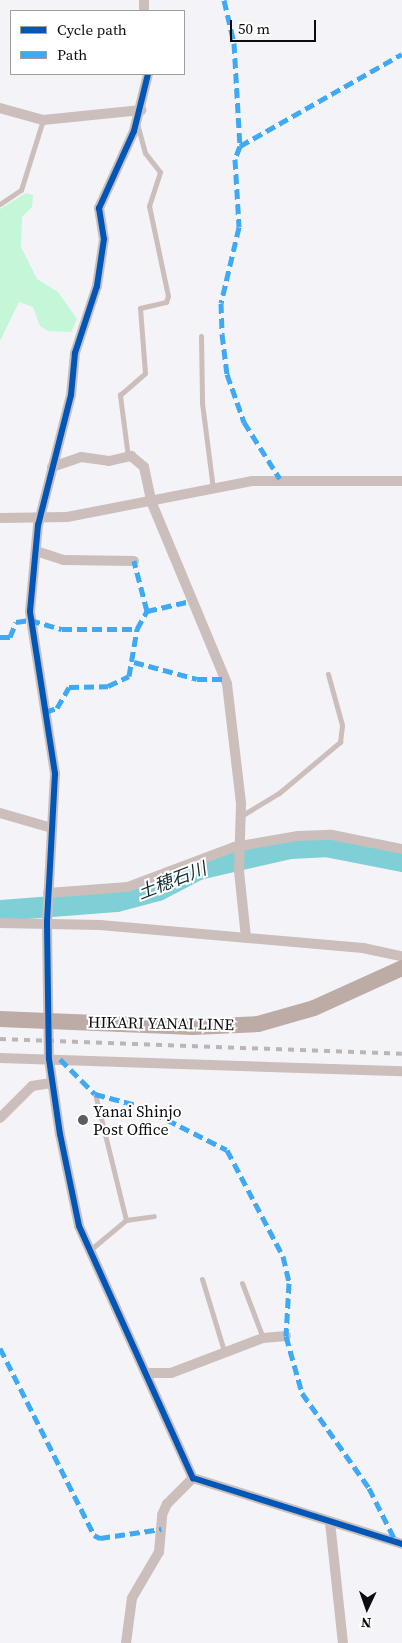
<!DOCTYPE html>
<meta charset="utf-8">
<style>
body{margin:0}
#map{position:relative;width:402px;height:1643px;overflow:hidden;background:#f3f3f8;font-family:"Source Serif 4","Noto Sans JP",serif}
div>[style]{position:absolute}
.green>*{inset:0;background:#c3f7d7}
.river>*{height:21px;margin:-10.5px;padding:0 10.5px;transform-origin:10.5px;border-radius:10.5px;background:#7fcfd6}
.service>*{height:5px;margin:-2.5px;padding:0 2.5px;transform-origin:2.5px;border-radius:2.5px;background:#cbbebb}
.minor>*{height:10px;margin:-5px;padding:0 5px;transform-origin:5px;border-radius:5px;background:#cbbebb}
.primary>*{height:16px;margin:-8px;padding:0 8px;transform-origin:8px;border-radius:8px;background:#bdaba6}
.rail>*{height:4px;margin-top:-2px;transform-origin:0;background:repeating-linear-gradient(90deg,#bcb5b6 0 6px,transparent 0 12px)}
.quiet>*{height:5px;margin-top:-2.5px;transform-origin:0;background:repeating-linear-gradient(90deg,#3fa9f5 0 10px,transparent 0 15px)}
.cycleway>*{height:6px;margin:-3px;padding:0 3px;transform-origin:3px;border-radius:3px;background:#0057b8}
.dots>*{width:14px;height:14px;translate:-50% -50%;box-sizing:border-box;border:2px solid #fff;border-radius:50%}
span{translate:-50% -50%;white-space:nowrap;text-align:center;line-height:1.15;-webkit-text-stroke:4px #fff;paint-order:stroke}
.street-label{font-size:16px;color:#0b0c0e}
.poi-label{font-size:16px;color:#0b0c0e}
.left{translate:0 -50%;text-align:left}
.water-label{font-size:18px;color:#162f31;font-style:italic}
.legend{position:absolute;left:10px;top:10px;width:175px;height:65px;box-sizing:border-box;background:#fff;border:1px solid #9d9e9f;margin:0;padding:6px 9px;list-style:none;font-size:15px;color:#0b0c0e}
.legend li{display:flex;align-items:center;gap:10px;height:25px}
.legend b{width:25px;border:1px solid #9d9e9f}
.north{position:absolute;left:342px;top:1583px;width:50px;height:50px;-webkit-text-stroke:4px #fff;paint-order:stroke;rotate:183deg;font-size:14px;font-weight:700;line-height:20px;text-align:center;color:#0b0c0e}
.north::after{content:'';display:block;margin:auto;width:18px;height:22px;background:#0b0c0e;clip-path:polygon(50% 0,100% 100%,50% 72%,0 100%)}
.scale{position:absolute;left:230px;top:20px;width:86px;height:22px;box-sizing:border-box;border:2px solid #0b0c0e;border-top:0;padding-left:6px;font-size:15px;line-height:18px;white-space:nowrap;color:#0b0c0e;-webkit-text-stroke:4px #fff;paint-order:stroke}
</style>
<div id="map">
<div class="green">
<div style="clip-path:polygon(26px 193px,33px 195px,32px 207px,22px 217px,21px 247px,37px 279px,58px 292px,77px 319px,71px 332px,48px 331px,40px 326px,33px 307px,19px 302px,0 341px,0 209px)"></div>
</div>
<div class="river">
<div style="left:0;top:910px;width:116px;rotate:-4.4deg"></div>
<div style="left:116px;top:901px;width:43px;rotate:-14.7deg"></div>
<div style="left:158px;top:890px;width:45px;rotate:-27.7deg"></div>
<div style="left:198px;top:869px;width:94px;rotate:-12.9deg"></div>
<div style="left:290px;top:848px;width:35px;rotate:-3deg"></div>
<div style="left:325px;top:846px;width:78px;rotate:11deg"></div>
</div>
<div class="service">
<div style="left:0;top:204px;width:25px;rotate:-34deg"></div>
<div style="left:21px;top:190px;width:73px;rotate:-72.6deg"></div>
<div style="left:201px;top:336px;width:67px;rotate:89.1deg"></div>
<div style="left:202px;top:403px;width:87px;rotate:82.7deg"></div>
<div style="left:128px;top:457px;width:63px;rotate:-97.4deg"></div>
<div style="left:120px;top:395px;width:33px;rotate:-41deg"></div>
<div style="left:145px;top:373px;width:65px;rotate:-94.4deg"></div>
<div style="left:140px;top:308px;width:27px;rotate:-13deg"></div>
<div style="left:166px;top:302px;width:6px;rotate:-72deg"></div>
<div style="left:168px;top:296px;width:92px;rotate:-101.9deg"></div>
<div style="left:149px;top:206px;width:36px;rotate:-72deg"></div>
<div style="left:160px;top:172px;width:24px;rotate:-128deg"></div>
<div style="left:145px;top:153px;width:30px;rotate:-105deg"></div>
<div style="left:241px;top:816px;width:44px;rotate:-31.2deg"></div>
<div style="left:279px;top:793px;width:80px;rotate:-39.9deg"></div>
<div style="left:340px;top:742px;width:17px;rotate:-83deg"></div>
<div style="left:342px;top:725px;width:53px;rotate:-105.4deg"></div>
<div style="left:126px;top:1220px;width:28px;rotate:-8deg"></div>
<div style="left:90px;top:1250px;width:47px;rotate:-39.8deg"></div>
<div style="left:126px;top:1220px;width:130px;rotate:-103.8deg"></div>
<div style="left:202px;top:1279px;width:78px;rotate:73deg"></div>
<div style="left:242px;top:1283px;width:59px;rotate:69.1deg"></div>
</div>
<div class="minor">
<div style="left:144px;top:0;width:11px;rotate:90deg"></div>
<div style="left:148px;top:74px;width:59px;rotate:103.8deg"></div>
<div style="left:134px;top:131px;width:85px;rotate:114.4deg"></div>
<div style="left:99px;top:208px;width:31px;rotate:81deg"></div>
<div style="left:104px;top:239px;width:48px;rotate:98.5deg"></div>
<div style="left:97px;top:286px;width:71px;rotate:108.2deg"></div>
<div style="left:75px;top:353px;width:42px;rotate:95.4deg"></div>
<div style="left:71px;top:395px;width:134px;rotate:104.2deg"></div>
<div style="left:38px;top:525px;width:87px;rotate:95.3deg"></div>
<div style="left:30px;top:612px;width:164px;rotate:81.2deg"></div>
<div style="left:55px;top:774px;width:149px;rotate:93.1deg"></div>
<div style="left:47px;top:923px;width:136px;rotate:89.2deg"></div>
<div style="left:49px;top:1059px;width:76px;rotate:81.7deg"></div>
<div style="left:60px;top:1134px;width:94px;rotate:78.3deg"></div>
<div style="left:79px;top:1226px;width:277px;rotate:65.7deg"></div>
<div style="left:193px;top:1478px;width:219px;rotate:17.5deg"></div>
<div style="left:0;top:108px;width:45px;rotate:15.6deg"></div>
<div style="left:43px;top:120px;width:99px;rotate:-5.8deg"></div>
<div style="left:52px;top:467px;width:31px;rotate:-19deg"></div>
<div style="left:81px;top:457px;width:28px;rotate:8deg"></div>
<div style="left:109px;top:461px;width:23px;rotate:-13deg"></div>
<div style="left:131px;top:456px;width:17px;rotate:40deg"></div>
<div style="left:144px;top:467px;width:35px;rotate:78deg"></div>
<div style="left:151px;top:501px;width:198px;rotate:67.4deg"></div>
<div style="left:227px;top:684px;width:121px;rotate:83.3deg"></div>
<div style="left:241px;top:804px;width:67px;rotate:91.7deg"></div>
<div style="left:239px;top:871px;width:67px;rotate:84deg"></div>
<div style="left:0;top:518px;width:67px;rotate:-0.9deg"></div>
<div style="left:67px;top:517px;width:188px;rotate:-11deg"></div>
<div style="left:252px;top:481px;width:150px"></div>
<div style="left:36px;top:551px;width:29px;rotate:18deg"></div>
<div style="left:64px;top:560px;width:70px;rotate:0.8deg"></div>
<div style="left:0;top:813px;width:54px;rotate:16.1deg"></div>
<div style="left:48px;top:893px;width:80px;rotate:-4.3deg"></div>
<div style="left:128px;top:887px;width:113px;rotate:-20.7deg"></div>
<div style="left:234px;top:847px;width:65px;rotate:-9.8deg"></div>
<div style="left:298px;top:836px;width:34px;rotate:-2deg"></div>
<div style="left:332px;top:835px;width:71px;rotate:11.3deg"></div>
<div style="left:0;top:923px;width:100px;rotate:1.1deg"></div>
<div style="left:100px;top:925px;width:264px;rotate:5deg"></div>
<div style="left:363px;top:948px;width:40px;rotate:12deg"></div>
<div style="left:0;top:1058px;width:402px;rotate:1.9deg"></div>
<div style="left:0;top:1118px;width:45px;rotate:-45deg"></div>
<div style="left:32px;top:1086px;width:19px;rotate:-9deg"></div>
<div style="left:146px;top:1373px;width:25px"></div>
<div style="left:171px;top:1373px;width:98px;rotate:-20.8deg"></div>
<div style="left:263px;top:1338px;width:23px;rotate:-5deg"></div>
<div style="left:330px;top:1522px;width:122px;rotate:83.9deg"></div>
<div style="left:126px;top:1643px;width:45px;rotate:-82.4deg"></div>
<div style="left:132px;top:1598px;width:53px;rotate:-59.6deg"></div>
<div style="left:159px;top:1552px;width:37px;rotate:-85deg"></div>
<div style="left:162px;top:1515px;width:12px;rotate:-66deg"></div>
<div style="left:167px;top:1504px;width:37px;rotate:-45deg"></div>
</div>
<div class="primary">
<div style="left:0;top:1019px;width:193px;rotate:2.4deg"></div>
<div style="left:193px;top:1027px;width:65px;rotate:-2.6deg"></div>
<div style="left:258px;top:1024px;width:58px;rotate:-15.9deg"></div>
<div style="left:314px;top:1008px;width:97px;rotate:-24.4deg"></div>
</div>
<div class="rail">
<div style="left:0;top:1039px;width:402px;rotate:2.1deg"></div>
</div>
<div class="quiet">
<div style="left:224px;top:0;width:44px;rotate:76.9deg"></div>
<div style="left:234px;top:43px;width:103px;rotate:86.7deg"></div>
<div style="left:240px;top:146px;width:14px;rotate:111deg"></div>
<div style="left:235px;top:159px;width:68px;rotate:86.6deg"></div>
<div style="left:239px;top:227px;width:78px;rotate:103.3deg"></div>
<div style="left:221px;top:303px;width:31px;rotate:88deg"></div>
<div style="left:222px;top:334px;width:40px;rotate:82.9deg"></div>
<div style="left:227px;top:374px;width:51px;rotate:70.5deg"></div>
<div style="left:244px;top:422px;width:67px;rotate:57.7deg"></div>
<div style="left:240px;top:146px;width:186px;rotate:-29.6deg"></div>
<div style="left:147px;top:611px;width:45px;rotate:-12.8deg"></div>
<div style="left:0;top:637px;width:10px"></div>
<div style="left:10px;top:637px;width:16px;rotate:-68deg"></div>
<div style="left:16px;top:622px;width:14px;rotate:-8deg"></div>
<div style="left:30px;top:620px;width:33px;rotate:16deg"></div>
<div style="left:62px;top:629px;width:75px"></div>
<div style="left:134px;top:662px;width:65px;rotate:15.1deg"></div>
<div style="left:197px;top:679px;width:29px"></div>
<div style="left:45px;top:712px;width:13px;rotate:-18deg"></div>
<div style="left:57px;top:708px;width:24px;rotate:-60deg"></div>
<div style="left:69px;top:687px;width:39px;rotate:-1deg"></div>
<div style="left:108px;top:686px;width:23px;rotate:-25deg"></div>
<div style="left:129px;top:676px;width:48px;rotate:-80.3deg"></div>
<div style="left:137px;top:629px;width:21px;rotate:-61deg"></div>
<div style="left:147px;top:611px;width:52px;rotate:-104.6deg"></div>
<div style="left:60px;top:1059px;width:49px;rotate:45deg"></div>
<div style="left:95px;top:1094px;width:47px;rotate:14.9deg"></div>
<div style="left:140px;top:1106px;width:97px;rotate:26.8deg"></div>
<div style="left:227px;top:1150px;width:120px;rotate:62.2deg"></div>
<div style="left:283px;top:1256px;width:28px;rotate:77deg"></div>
<div style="left:289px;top:1283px;width:53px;rotate:93.2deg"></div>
<div style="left:286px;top:1336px;width:59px;rotate:74.3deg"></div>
<div style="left:302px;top:1393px;width:116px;rotate:54.8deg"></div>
<div style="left:369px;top:1488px;width:60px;rotate:63.4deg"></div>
<div style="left:0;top:1348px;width:209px;rotate:63.3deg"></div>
<div style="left:94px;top:1535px;width:7px;rotate:27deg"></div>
<div style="left:100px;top:1538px;width:62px;rotate:-8.4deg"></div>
</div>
<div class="cycleway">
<div style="left:148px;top:74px;width:59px;rotate:103.8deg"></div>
<div style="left:134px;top:131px;width:85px;rotate:114.4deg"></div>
<div style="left:99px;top:208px;width:31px;rotate:81deg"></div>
<div style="left:104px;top:239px;width:48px;rotate:98.5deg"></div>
<div style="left:97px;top:286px;width:71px;rotate:108.2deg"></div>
<div style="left:75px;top:353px;width:42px;rotate:95.4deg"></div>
<div style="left:71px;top:395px;width:134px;rotate:104.2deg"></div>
<div style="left:38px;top:525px;width:87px;rotate:95.3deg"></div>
<div style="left:30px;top:612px;width:164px;rotate:81.2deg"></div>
<div style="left:55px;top:774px;width:149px;rotate:93.1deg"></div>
<div style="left:47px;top:923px;width:136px;rotate:89.2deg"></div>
<div style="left:49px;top:1059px;width:76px;rotate:81.7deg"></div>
<div style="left:60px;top:1134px;width:94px;rotate:78.3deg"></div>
<div style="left:79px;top:1226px;width:277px;rotate:65.7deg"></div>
<div style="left:193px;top:1478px;width:219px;rotate:17.5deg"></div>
</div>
<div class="dots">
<div style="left:83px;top:1120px;background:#5c5d60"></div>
</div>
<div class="street-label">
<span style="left:161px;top:1023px;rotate:1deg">HIKARI YANAI LINE</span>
</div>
<div class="poi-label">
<span class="left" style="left:93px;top:1120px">Yanai Shinjo<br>Post Office</span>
</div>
<div class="water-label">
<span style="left:172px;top:881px;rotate:-21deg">土穂石川</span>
</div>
<ul class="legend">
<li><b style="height:6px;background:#0057b8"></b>Cycle path</li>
<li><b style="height:6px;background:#3fa9f5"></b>Path</li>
</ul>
<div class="north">N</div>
<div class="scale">50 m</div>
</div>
